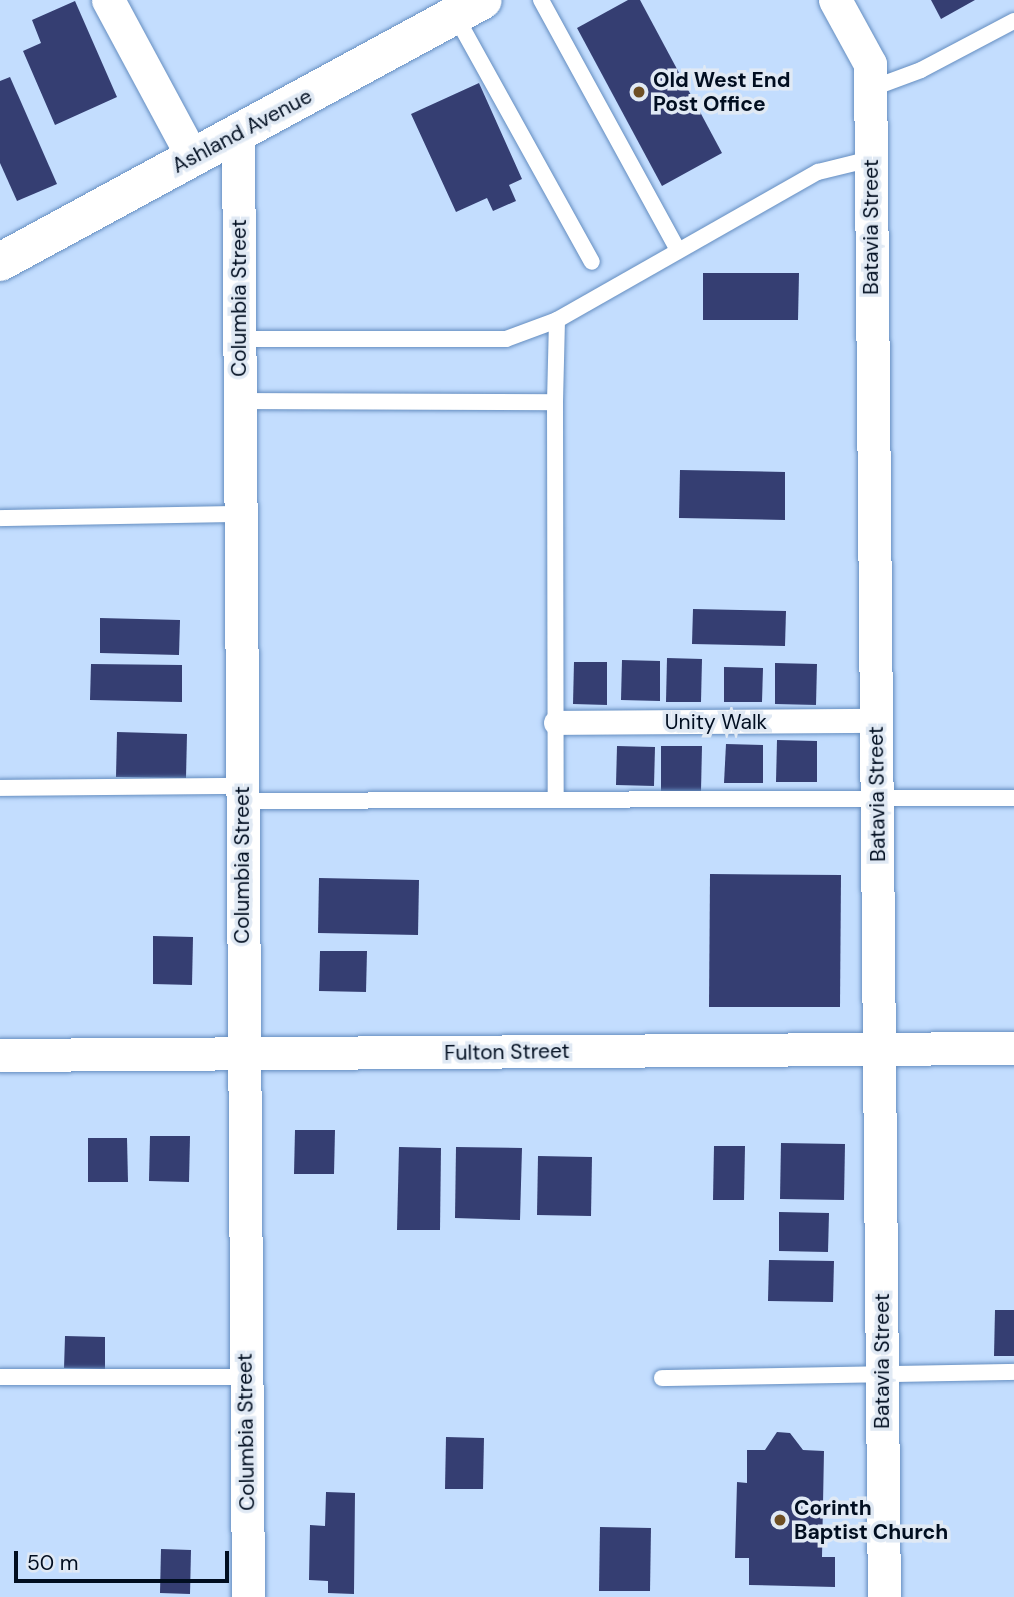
<!DOCTYPE html>
<style>
body{margin:0}
#map{position:relative;width:1014px;height:1597px;overflow:hidden;background:#c3ddfe;font-family:"DM Sans",sans-serif}
div>[style]{position:absolute}
.building>*{inset:0;background:#353e72}
.roads{filter:drop-shadow(0 0 2px #648dc0) drop-shadow(0 0 2px #648dc0)}
.service>*{height:16px;margin:-8px;padding:0 8px;transform-origin:8px;border-radius:8px;background:#fff}
.pedestrian>*{height:24px;margin:-12px;padding:0 12px;transform-origin:12px;border-radius:12px;background:#fff}
.minor>*{height:33px;margin:-16.5px;padding:0 16.5px;transform-origin:16.5px;border-radius:16.5px;background:#fff}
.tertiary>*{height:38px;margin:-19px;padding:0 19px;transform-origin:19px;border-radius:19px;background:#fff}
.dots>*{width:19px;height:19px;translate:-50% -50%;box-sizing:border-box;border:4px solid #e0e9f4;border-radius:50%}
span{translate:-50% -50%;white-space:nowrap;text-align:center;line-height:1.15;-webkit-text-stroke:7px #e0e9f4;paint-order:stroke}
.poi-label{font-size:21px;color:#010e20;font-weight:700}
.left{translate:0 -50%;text-align:left}
.street-label{font-size:21px;color:#010e20}
.scale{position:absolute;left:14px;top:1551px;width:215px;height:32px;box-sizing:border-box;border:4px solid #010e20;border-top:0;padding-left:9px;font-size:21px;line-height:24px;white-space:nowrap;color:#010e20;-webkit-text-stroke:5px #e0e9f4;paint-order:stroke}
</style>
<div id="map">
<div class="building">
<div style="clip-path:polygon(628px 0,640px 0,722px 153px,662px 186px,577px 28px)"></div>
<div style="clip-path:polygon(931px 0,975px 0,941px 19px)"></div>
<div style="clip-path:polygon(75px 1px,117px 97px,55px 125px,23px 51px,41px 43px,32px 20px)"></div>
<div style="clip-path:polygon(10px 77px,57px 184px,17px 201px,0 163px,0 81px)"></div>
<div style="clip-path:polygon(479px 83px,522px 179px,509px 185px,516px 201px,493px 211px,487px 198px,456px 212px,411px 114px)"></div>
<div style="clip-path:polygon(703px 273px,799px 273px,798px 320px,703px 320px)"></div>
<div style="clip-path:polygon(680px 470px,785px 472px,785px 520px,679px 518px)"></div>
<div style="clip-path:polygon(693px 609px,786px 611px,785px 646px,692px 644px)"></div>
<div style="clip-path:polygon(100px 618px,180px 620px,179px 655px,100px 653px)"></div>
<div style="clip-path:polygon(667px 658px,702px 659px,701px 702px,666px 702px)"></div>
<div style="clip-path:polygon(622px 660px,660px 661px,660px 701px,621px 700px)"></div>
<div style="clip-path:polygon(574px 662px,607px 662px,607px 705px,573px 704px)"></div>
<div style="clip-path:polygon(775px 663px,817px 664px,816px 705px,775px 704px)"></div>
<div style="clip-path:polygon(91px 664px,182px 665px,182px 702px,90px 700px)"></div>
<div style="clip-path:polygon(724px 667px,763px 668px,762px 702px,724px 702px)"></div>
<div style="clip-path:polygon(117px 732px,187px 734px,186px 778px,116px 777px)"></div>
<div style="clip-path:polygon(777px 740px,817px 741px,817px 782px,776px 782px)"></div>
<div style="clip-path:polygon(726px 744px,763px 745px,763px 783px,724px 783px)"></div>
<div style="clip-path:polygon(617px 746px,655px 747px,654px 786px,616px 785px)"></div>
<div style="clip-path:polygon(661px 746px,702px 746px,701px 791px,661px 791px)"></div>
<div style="clip-path:polygon(710px 874px,841px 875px,840px 1007px,709px 1007px)"></div>
<div style="clip-path:polygon(319px 878px,419px 880px,418px 935px,318px 933px)"></div>
<div style="clip-path:polygon(153px 936px,193px 937px,192px 985px,153px 984px)"></div>
<div style="clip-path:polygon(320px 951px,367px 951px,366px 992px,319px 991px)"></div>
<div style="clip-path:polygon(295px 1130px,335px 1130px,334px 1174px,294px 1174px)"></div>
<div style="clip-path:polygon(150px 1136px,190px 1136px,189px 1182px,149px 1181px)"></div>
<div style="clip-path:polygon(88px 1138px,127px 1138px,128px 1182px,88px 1182px)"></div>
<div style="clip-path:polygon(781px 1143px,845px 1144px,844px 1200px,780px 1199px)"></div>
<div style="clip-path:polygon(714px 1146px,745px 1146px,744px 1200px,713px 1200px)"></div>
<div style="clip-path:polygon(399px 1147px,441px 1148px,440px 1230px,397px 1230px)"></div>
<div style="clip-path:polygon(456px 1147px,522px 1148px,520px 1220px,455px 1218px)"></div>
<div style="clip-path:polygon(538px 1156px,592px 1157px,591px 1216px,537px 1215px)"></div>
<div style="clip-path:polygon(779px 1212px,829px 1213px,828px 1252px,779px 1251px)"></div>
<div style="clip-path:polygon(769px 1260px,834px 1261px,833px 1302px,768px 1301px)"></div>
<div style="clip-path:polygon(995px 1310px,1014px 1310px,1014px 1356px,994px 1356px)"></div>
<div style="clip-path:polygon(65px 1336px,105px 1337px,105px 1369px,64px 1368px)"></div>
<div style="clip-path:polygon(777px 1432px,790px 1433px,803px 1450px,824px 1451px,822px 1557px,835px 1557px,835px 1587px,749px 1585px,749px 1558px,735px 1558px,737px 1482px,747px 1483px,747px 1450px,765px 1450px)"></div>
<div style="clip-path:polygon(446px 1437px,484px 1438px,483px 1489px,445px 1489px)"></div>
<div style="clip-path:polygon(326px 1492px,355px 1493px,354px 1594px,328px 1593px,328px 1581px,309px 1580px,310px 1525px,325px 1526px)"></div>
<div style="clip-path:polygon(600px 1527px,651px 1528px,650px 1591px,599px 1591px)"></div>
<div style="clip-path:polygon(161px 1549px,191px 1550px,190px 1594px,160px 1593px)"></div>
</div>
<div class="roads">
<div class="service">
<div style="left:541px;top:0;width:285px;rotate:61.3deg"></div>
<div style="left:455px;top:15px;width:282px;rotate:61deg"></div>
<div style="left:870px;top:89px;width:54px;rotate:-20.4deg"></div>
<div style="left:921px;top:70px;width:105px;rotate:-27.8deg"></div>
<div style="left:239px;top:339px;width:267px"></div>
<div style="left:506px;top:339px;width:54px;rotate:-20.4deg"></div>
<div style="left:557px;top:320px;width:300px;rotate:-29.6deg"></div>
<div style="left:818px;top:172px;width:55px;rotate:-13.8deg"></div>
<div style="left:240px;top:401px;width:315px;rotate:0.2deg"></div>
<div style="left:555px;top:402px;width:398px;rotate:89.9deg"></div>
<div style="left:555px;top:402px;width:82px;rotate:-88.6deg"></div>
<div style="left:0;top:518px;width:240px;rotate:-1deg"></div>
<div style="left:0;top:788px;width:242px;rotate:-0.5deg"></div>
<div style="left:241px;top:801px;width:773px;rotate:-0.22deg"></div>
<div style="left:0;top:1377px;width:246px"></div>
<div style="left:662px;top:1378px;width:352px;rotate:-1deg"></div>
</div>
<div class="pedestrian">
<div style="left:556px;top:723px;width:319px;rotate:-0.4deg"></div>
</div>
<div class="minor">
<div style="left:108px;top:0;width:179px;rotate:61.7deg"></div>
<div style="left:835px;top:0;width:73px;rotate:61.3deg"></div>
<div style="left:870px;top:64px;width:1533px;rotate:89.48deg"></div>
<div style="left:238px;top:133px;width:1464px;rotate:89.61deg"></div>
<div style="left:0;top:1055px;width:1014px;rotate:-0.4deg"></div>
</div>
<div class="tertiary">
<div style="left:0;top:262px;width:549px;rotate:-28.48deg"></div>
</div>
</div>
<div class="dots">
<div style="left:639px;top:92px;background:#6e4f24"></div>
<div style="left:780px;top:1520px;background:#6e4f24"></div>
</div>
<div class="poi-label">
<span class="left" style="left:653px;top:92px">Old West End<br>Post Office</span>
<span class="left" style="left:794px;top:1520px">Corinth<br>Baptist Church</span>
</div>
<div class="street-label">
<span style="left:242px;top:131px;rotate:-28deg">Ashland Avenue</span>
<span style="left:871px;top:227px;rotate:-90deg">Batavia Street</span>
<span style="left:239px;top:298px;rotate:-90deg">Columbia Street</span>
<span style="left:716px;top:722px">Unity Walk</span>
<span style="left:877px;top:794px;rotate:-91deg">Batavia Street</span>
<span style="left:242px;top:865px;rotate:-90deg">Columbia Street</span>
<span style="left:507px;top:1052px;rotate:-1deg">Fulton Street</span>
<span style="left:882px;top:1361px;rotate:-90deg">Batavia Street</span>
<span style="left:246px;top:1432px;rotate:-91deg">Columbia Street</span>
</div>
<div class="scale">50 m</div>
</div>
